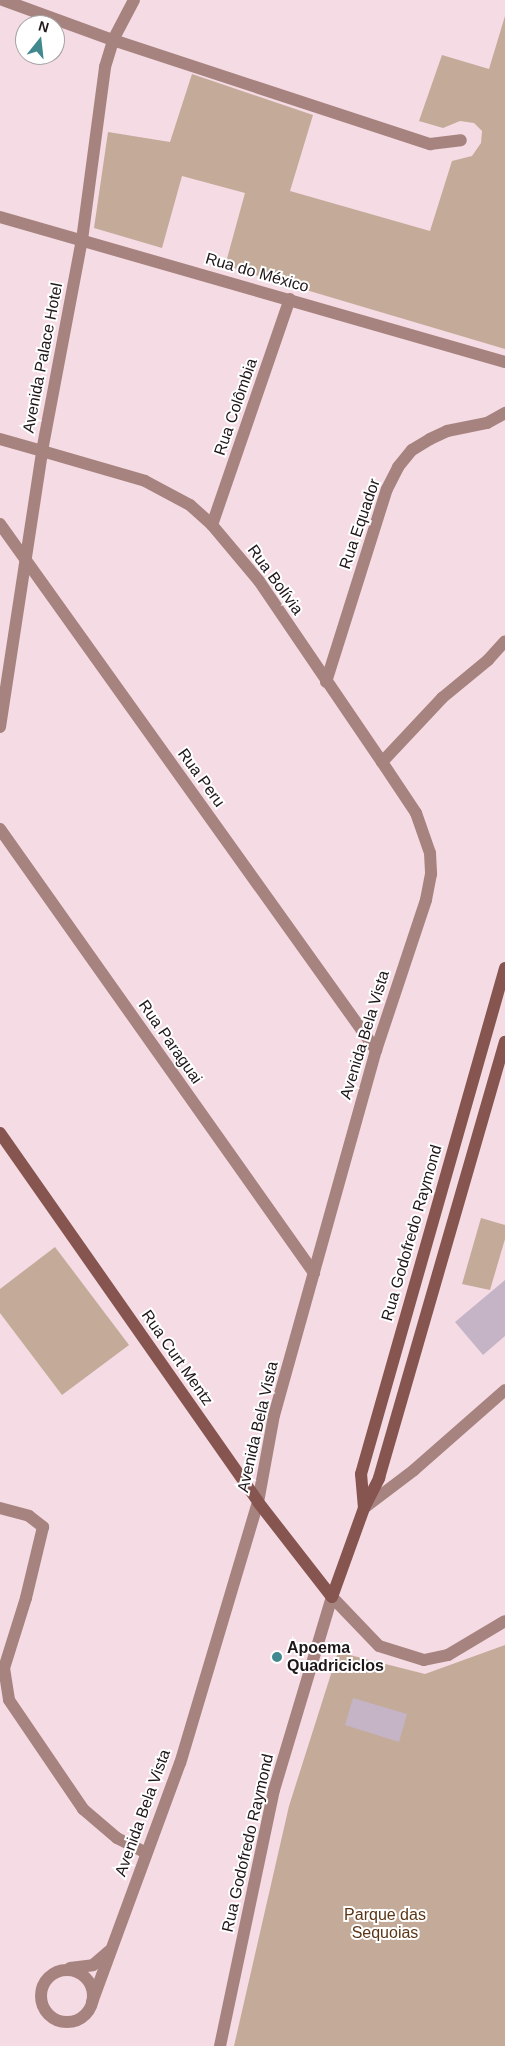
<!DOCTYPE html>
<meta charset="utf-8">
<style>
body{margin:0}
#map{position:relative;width:505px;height:2046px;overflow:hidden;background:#f5dbe4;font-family:Arial,sans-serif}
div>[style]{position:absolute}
.green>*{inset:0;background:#c4aa98}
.building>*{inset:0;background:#c5b4c6}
.minor>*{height:12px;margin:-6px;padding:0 6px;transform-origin:6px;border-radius:6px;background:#a7837f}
.minor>.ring{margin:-6px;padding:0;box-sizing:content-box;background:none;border:12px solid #a7837f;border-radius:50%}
.tertiary>*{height:12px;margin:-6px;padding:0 6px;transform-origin:6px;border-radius:6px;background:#a7837f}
.secondary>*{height:12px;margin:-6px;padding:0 6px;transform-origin:6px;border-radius:6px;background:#875550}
.dots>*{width:14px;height:14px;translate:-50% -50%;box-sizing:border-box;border:2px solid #fff;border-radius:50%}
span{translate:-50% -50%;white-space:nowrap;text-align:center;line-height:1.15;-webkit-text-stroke:4px #fff;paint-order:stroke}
.street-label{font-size:16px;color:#1f1619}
.poi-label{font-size:16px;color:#1f1619;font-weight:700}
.left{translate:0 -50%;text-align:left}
.park-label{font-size:16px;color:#5c3517}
.north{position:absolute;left:15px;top:15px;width:50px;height:50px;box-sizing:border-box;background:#fff;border:1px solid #a5a2a3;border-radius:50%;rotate:16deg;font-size:14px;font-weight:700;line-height:20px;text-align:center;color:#1f1619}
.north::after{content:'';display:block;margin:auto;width:18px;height:22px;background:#41898e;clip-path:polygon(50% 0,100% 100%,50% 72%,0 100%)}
</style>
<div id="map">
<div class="green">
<div style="clip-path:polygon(505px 16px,505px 349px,225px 266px,245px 193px,182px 176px,162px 248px,94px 228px,108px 132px,170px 142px,192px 74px,313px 115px,290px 191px,430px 231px,452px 161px,472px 156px,481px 143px,482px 131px,474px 123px,460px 121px,443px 128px,419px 121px,442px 55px,489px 69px)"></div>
<div style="clip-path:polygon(481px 1218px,505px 1225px,505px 1239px,490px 1290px,462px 1284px)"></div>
<div style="clip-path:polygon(55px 1247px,129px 1345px,62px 1395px,0 1313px,0 1289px)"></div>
<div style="clip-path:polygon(505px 1645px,505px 2046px,234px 2046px,289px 1806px,338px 1652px,425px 1674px)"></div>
</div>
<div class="building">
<div style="clip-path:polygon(505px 1280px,505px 1336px,483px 1355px,455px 1322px)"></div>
<div style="clip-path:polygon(353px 1698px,407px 1714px,399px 1742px,345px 1725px)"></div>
</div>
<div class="minor">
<div style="left:3px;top:0;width:117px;rotate:20deg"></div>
<div style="left:113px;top:40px;width:334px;rotate:18.2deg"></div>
<div style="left:430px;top:144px;width:31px;rotate:-7deg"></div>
<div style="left:0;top:217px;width:525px;rotate:16.02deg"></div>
<div style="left:42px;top:451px;width:107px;rotate:16.2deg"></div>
<div style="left:145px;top:481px;width:51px;rotate:28.1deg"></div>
<div style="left:190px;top:505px;width:30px;rotate:42deg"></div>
<div style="left:212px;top:525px;width:73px;rotate:50deg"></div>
<div style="left:259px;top:581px;width:219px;rotate:55.8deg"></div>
<div style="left:382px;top:762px;width:61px;rotate:56.3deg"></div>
<div style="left:416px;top:813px;width:42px;rotate:70.7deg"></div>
<div style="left:430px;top:853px;width:21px;rotate:87deg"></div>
<div style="left:431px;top:874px;width:26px;rotate:101deg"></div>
<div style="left:426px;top:900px;width:158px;rotate:108.4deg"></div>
<div style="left:376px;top:1050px;width:379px;rotate:105.6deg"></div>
<div style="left:274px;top:1415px;width:88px;rotate:100.4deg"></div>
<div style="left:258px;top:1502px;width:272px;rotate:106.6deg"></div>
<div style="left:180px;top:1763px;width:255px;rotate:110.2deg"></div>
<div style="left:0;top:524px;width:647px;rotate:54.44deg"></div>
<div style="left:212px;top:525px;width:239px;rotate:-71deg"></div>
<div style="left:326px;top:682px;width:202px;rotate:-72.5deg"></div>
<div style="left:387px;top:489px;width:25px;rotate:-63deg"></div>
<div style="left:398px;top:467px;width:22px;rotate:-51deg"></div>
<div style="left:412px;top:450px;width:21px;rotate:-31deg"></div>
<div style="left:430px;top:439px;width:19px;rotate:-25deg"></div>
<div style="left:447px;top:431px;width:41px;rotate:-11.3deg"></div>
<div style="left:487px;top:423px;width:21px;rotate:-29deg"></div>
<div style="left:382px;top:762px;width:88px;rotate:-46.8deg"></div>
<div style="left:442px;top:698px;width:60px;rotate:-39.6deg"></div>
<div style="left:488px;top:660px;width:25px;rotate:-48deg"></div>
<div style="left:0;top:829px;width:544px;rotate:54.73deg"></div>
<div style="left:0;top:1508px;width:30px;rotate:15deg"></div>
<div style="left:29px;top:1516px;width:18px;rotate:38deg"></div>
<div style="left:43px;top:1527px;width:73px;rotate:103.5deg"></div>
<div style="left:26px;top:1598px;width:73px;rotate:107.4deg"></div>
<div style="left:4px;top:1668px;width:32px;rotate:81deg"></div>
<div style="left:9px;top:1700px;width:132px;rotate:55.8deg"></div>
<div style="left:83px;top:1809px;width:45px;rotate:40.5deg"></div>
<div style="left:117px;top:1838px;width:31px;rotate:27deg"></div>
<div style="left:332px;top:1597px;width:68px;rotate:46.2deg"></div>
<div style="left:379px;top:1646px;width:47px;rotate:17.3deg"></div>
<div style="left:424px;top:1660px;width:25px;rotate:-12deg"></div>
<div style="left:448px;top:1655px;width:66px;rotate:-30.8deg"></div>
<div style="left:70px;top:1968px;width:23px;rotate:-7deg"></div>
<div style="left:93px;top:1965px;width:21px;rotate:-41deg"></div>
<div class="ring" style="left:41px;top:1970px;width:40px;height:40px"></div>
<div style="left:220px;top:2046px;width:262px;rotate:-78.1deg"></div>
<div style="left:274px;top:1790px;width:202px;rotate:-73.3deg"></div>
</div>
<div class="tertiary">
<div style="left:0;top:439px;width:44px;rotate:15.9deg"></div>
<div style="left:0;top:727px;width:279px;rotate:-81.3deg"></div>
<div style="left:42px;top:451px;width:215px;rotate:-79.3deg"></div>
<div style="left:82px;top:240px;width:175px;rotate:-82.4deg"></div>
<div style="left:105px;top:67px;width:28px;rotate:-73deg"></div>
<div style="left:113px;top:40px;width:45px;rotate:-62.3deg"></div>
<div style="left:364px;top:1508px;width:63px;rotate:-37.2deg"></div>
<div style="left:414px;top:1470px;width:121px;rotate:-41.3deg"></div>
</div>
<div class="secondary">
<div style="left:0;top:1133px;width:450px;rotate:55deg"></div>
<div style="left:258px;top:1502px;width:120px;rotate:52.1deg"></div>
<div style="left:364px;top:1508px;width:34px;rotate:-95deg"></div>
<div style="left:361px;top:1474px;width:526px;rotate:-74.11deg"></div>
<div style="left:332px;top:1597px;width:95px;rotate:-70.2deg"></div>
<div style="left:364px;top:1508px;width:34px;rotate:-63deg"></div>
<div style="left:379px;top:1478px;width:454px;rotate:-73.9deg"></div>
</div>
<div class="dots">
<div style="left:277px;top:1657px;background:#41898e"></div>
</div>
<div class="street-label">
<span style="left:257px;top:273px;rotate:16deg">Rua do México</span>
<span style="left:43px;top:358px;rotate:-79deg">Avenida Palace Hotel</span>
<span style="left:236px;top:407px;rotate:-71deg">Rua Colômbia</span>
<span style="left:360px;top:524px;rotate:-71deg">Rua Equador</span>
<span style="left:275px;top:580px;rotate:54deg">Rua Bolívia</span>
<span style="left:201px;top:778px;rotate:54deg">Rua Peru</span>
<span style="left:365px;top:1035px;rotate:-73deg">Avenida Bela Vista</span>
<span style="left:170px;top:1042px;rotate:55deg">Rua Paraguai</span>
<span style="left:412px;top:1233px;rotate:-74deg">Rua Godofredo Raymond</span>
<span style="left:177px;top:1358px;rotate:55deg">Rua Curt Mentz</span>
<span style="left:258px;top:1427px;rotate:-77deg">Avenida Bela Vista</span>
<span style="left:143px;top:1813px;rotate:-70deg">Avenida Bela Vista</span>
<span style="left:248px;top:1843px;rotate:-77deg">Rua Godofredo Raymond</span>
</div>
<div class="poi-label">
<span class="left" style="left:287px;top:1657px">Apoema<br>Quadriciclos</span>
</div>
<div class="park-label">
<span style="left:385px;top:1924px">Parque das<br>Sequoias</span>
</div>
<div class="north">N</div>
</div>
